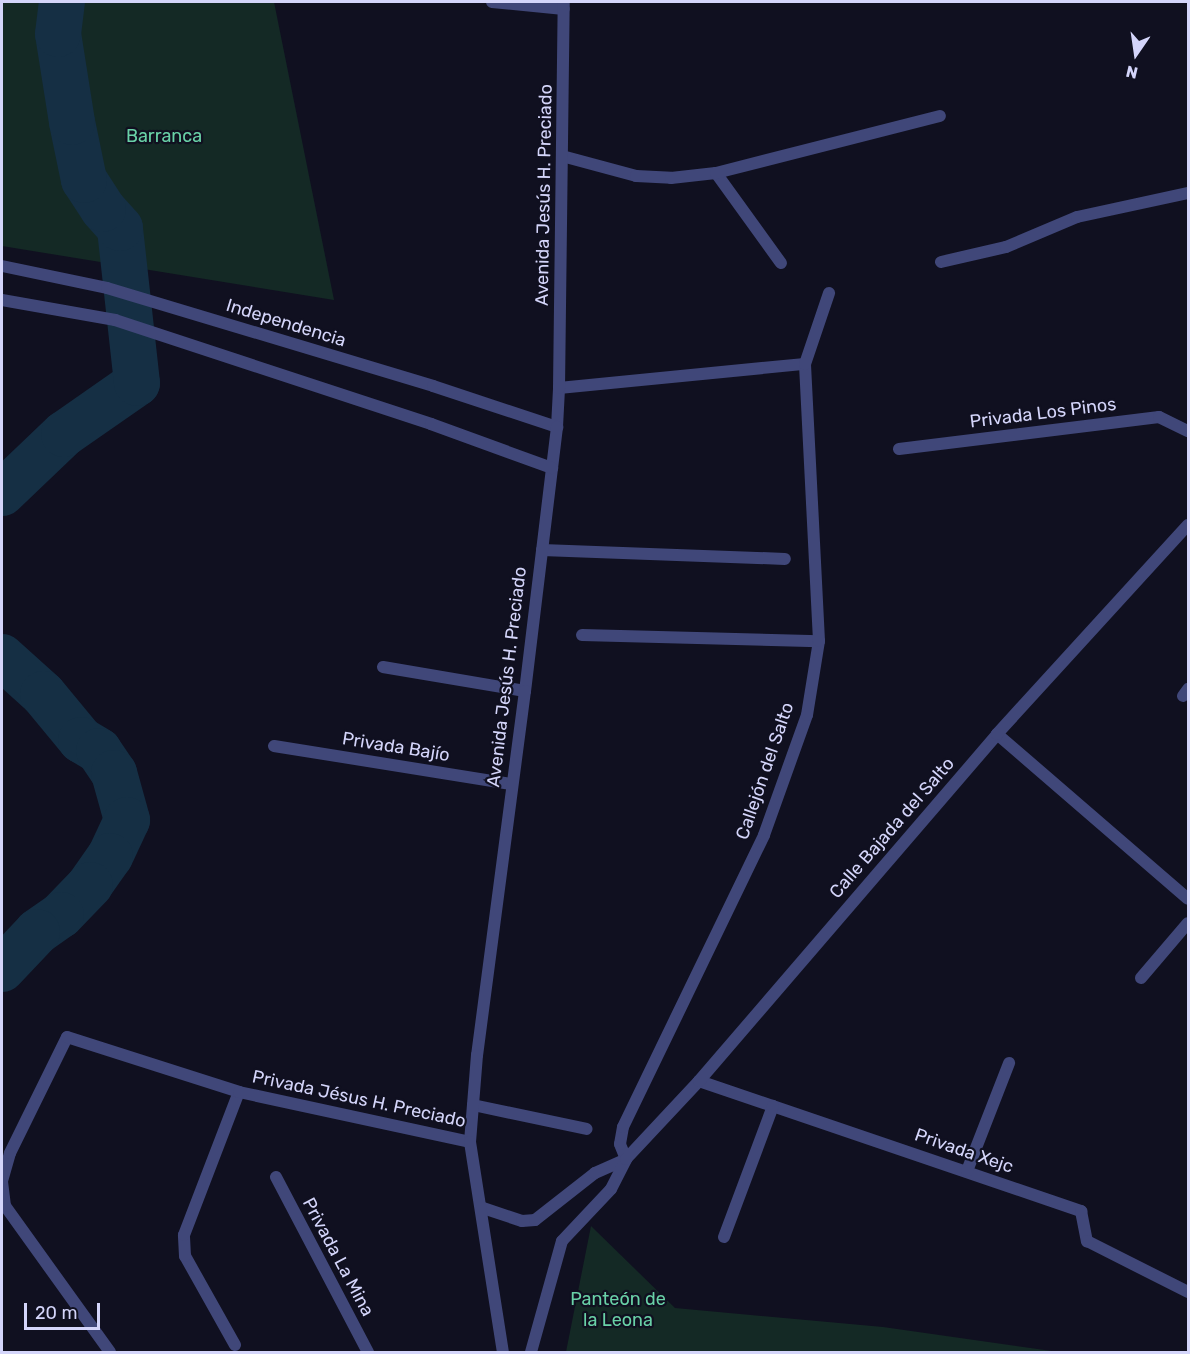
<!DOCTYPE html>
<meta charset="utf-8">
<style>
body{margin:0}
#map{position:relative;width:1190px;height:1354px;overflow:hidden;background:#101020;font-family:Rubik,sans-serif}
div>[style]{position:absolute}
.green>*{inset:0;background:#142925}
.river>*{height:46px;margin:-23px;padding:0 23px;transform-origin:23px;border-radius:23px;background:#152f44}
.service>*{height:12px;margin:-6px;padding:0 6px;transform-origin:6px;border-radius:6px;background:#404779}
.minor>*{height:12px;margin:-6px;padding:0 6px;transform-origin:6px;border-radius:6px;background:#404779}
.tertiary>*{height:12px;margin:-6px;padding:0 6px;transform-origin:6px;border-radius:6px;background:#404779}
span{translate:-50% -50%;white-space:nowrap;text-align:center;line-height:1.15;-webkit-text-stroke:4.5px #101020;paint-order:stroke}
.park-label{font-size:18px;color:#69d1a7}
.street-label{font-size:18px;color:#d4d5fa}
.frame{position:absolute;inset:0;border:3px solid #d4d5fa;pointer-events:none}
.north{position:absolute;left:1106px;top:24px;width:60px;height:60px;-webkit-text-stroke:4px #101020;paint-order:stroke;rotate:193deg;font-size:16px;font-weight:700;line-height:24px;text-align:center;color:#d4d5fa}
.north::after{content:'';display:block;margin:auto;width:21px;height:27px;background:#d4d5fa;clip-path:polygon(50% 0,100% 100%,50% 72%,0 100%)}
.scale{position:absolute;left:24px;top:1303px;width:76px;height:27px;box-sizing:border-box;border:3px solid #d4d5fa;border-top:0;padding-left:8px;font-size:18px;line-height:21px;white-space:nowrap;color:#d4d5fa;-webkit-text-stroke:4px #101020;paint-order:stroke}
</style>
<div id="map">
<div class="green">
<div style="clip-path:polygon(2px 2px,274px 2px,334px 300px,2px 246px)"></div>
<div style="clip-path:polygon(591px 1226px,675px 1308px,883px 1327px,1059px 1352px,566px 1352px)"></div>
</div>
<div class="river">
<div style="left:2px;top:493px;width:86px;rotate:-43.6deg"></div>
<div style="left:64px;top:434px;width:89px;rotate:-34.9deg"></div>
<div style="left:137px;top:383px;width:156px;rotate:-96.3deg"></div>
<div style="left:120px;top:228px;width:25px;rotate:-132deg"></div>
<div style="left:103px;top:209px;width:35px;rotate:-123deg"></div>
<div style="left:84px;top:180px;width:59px;rotate:-101.7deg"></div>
<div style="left:72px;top:122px;width:89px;rotate:-99deg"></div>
<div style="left:58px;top:34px;width:32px;rotate:-83deg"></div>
<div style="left:2px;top:657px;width:55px;rotate:42.1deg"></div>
<div style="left:43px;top:694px;width:60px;rotate:50.4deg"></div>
<div style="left:81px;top:740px;width:21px;rotate:31deg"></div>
<div style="left:99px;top:751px;width:27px;rotate:56deg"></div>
<div style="left:114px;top:773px;width:49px;rotate:74.5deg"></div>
<div style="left:127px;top:820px;width:40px;rotate:115deg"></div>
<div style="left:110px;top:856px;width:35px;rotate:125deg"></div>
<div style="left:90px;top:885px;width:42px;rotate:134deg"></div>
<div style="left:61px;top:915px;width:29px;rotate:145deg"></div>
<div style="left:37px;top:932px;width:51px;rotate:133.4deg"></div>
</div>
<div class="service">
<div style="left:492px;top:2px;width:72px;rotate:5.6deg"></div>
<div style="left:716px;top:173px;width:111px;rotate:54.2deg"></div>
</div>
<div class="minor">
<div style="left:562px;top:156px;width:77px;rotate:15.1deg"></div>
<div style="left:636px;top:176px;width:35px;rotate:3deg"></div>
<div style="left:671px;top:178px;width:45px;rotate:-6.3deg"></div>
<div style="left:716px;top:173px;width:231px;rotate:-14.3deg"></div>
<div style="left:941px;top:262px;width:67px;rotate:-13deg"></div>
<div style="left:1006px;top:247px;width:77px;rotate:-22.9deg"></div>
<div style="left:1077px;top:217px;width:114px;rotate:-12.2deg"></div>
<div style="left:559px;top:388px;width:247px;rotate:-5.6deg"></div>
<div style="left:557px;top:427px;width:39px;rotate:-87deg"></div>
<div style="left:559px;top:388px;width:386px;rotate:-89.3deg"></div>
<div style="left:899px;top:449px;width:262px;rotate:-7deg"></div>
<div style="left:1159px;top:417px;width:32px;rotate:26deg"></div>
<div style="left:542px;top:550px;width:243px;rotate:2.1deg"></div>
<div style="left:582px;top:635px;width:237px;rotate:1.5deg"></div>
<div style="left:383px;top:667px;width:144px;rotate:9.6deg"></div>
<div style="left:1183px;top:696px;width:9px;rotate:-54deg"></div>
<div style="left:997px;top:734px;width:252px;rotate:40.8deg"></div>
<div style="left:274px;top:746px;width:241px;rotate:9.1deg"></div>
<div style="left:1141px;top:978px;width:72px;rotate:-49.5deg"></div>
<div style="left:699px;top:1081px;width:404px;rotate:18.8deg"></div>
<div style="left:1081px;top:1211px;width:31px;rotate:79deg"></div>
<div style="left:1087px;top:1241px;width:113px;rotate:26.8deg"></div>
<div style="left:473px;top:1105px;width:116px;rotate:11.9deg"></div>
<div style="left:626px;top:1159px;width:16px;rotate:-112deg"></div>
<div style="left:620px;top:1144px;width:17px;rotate:-80deg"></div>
<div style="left:623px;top:1127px;width:324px;rotate:-64.2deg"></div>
<div style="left:764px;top:835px;width:127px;rotate:-70.3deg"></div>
<div style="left:807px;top:715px;width:75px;rotate:-80.8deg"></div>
<div style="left:819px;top:641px;width:277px;rotate:-92.9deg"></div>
<div style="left:805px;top:364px;width:75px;rotate:-71.3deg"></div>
<div style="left:967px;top:1171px;width:116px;rotate:-68.7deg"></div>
<div style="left:276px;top:1177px;width:198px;rotate:62.3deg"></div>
<div style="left:483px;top:1208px;width:41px;rotate:18.4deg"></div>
<div style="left:522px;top:1221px;width:13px;rotate:-4deg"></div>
<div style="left:535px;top:1220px;width:76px;rotate:-38.1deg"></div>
<div style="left:595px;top:1173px;width:34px;rotate:-24deg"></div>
<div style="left:724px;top:1237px;width:140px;rotate:-69.5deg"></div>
<div style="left:235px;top:1345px;width:102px;rotate:-119.3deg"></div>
<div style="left:185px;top:1256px;width:21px;rotate:-93deg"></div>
<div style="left:184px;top:1235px;width:153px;rotate:-69deg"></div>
<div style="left:110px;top:1352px;width:180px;rotate:-125.7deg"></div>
<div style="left:5px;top:1206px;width:25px;rotate:-97deg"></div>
<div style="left:2px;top:1181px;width:29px;rotate:-74deg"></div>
<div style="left:10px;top:1153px;width:129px;rotate:-63.8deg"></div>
<div style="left:67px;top:1037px;width:181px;rotate:17.7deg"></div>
<div style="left:239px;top:1092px;width:236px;rotate:12.2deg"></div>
<div style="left:531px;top:1352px;width:115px;rotate:-74.4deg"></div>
<div style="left:562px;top:1241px;width:71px;rotate:-46.7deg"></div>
<div style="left:611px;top:1189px;width:34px;rotate:-63deg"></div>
<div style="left:626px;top:1159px;width:107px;rotate:-46.9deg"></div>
<div style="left:699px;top:1081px;width:457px;rotate:-49.3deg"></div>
<div style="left:997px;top:734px;width:283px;rotate:-47.6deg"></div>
</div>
<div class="tertiary">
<div style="left:2px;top:266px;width:107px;rotate:11.8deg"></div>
<div style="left:107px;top:288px;width:340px;rotate:16.7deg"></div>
<div style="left:433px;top:386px;width:131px;rotate:18.3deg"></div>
<div style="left:557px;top:427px;width:266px;rotate:96.9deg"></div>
<div style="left:525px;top:691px;width:367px;rotate:97.5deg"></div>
<div style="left:477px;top:1055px;width:87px;rotate:94.6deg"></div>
<div style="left:470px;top:1142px;width:213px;rotate:81.1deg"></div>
<div style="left:2px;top:300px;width:115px;rotate:10deg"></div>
<div style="left:115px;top:320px;width:333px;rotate:18.2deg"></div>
<div style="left:431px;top:424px;width:129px;rotate:20deg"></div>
</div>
<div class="park-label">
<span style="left:164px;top:136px">Barranca</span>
<span style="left:618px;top:1310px">Panteón de<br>la Leona</span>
</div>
<div class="street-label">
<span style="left:544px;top:195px;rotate:-89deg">Avenida Jesús H. Preciado</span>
<span style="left:286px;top:323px;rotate:17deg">Independencia</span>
<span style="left:1043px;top:413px;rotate:-7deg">Privada Los Pinos</span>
<span style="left:507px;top:677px;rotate:-83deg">Avenida Jesús H. Preciado</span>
<span style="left:396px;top:747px;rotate:9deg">Privada Bajío</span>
<span style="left:765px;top:771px;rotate:-71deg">Callejón del Salto</span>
<span style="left:892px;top:828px;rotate:-49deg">Calle Bajada del Salto</span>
<span style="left:359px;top:1099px;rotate:12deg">Privada Jésus H. Preciado</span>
<span style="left:964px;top:1151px;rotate:19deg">Privada Xejc</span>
<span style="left:338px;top:1257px;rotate:62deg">Privada La Mina</span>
</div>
<div class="frame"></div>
<div class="north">N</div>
<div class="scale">20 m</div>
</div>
